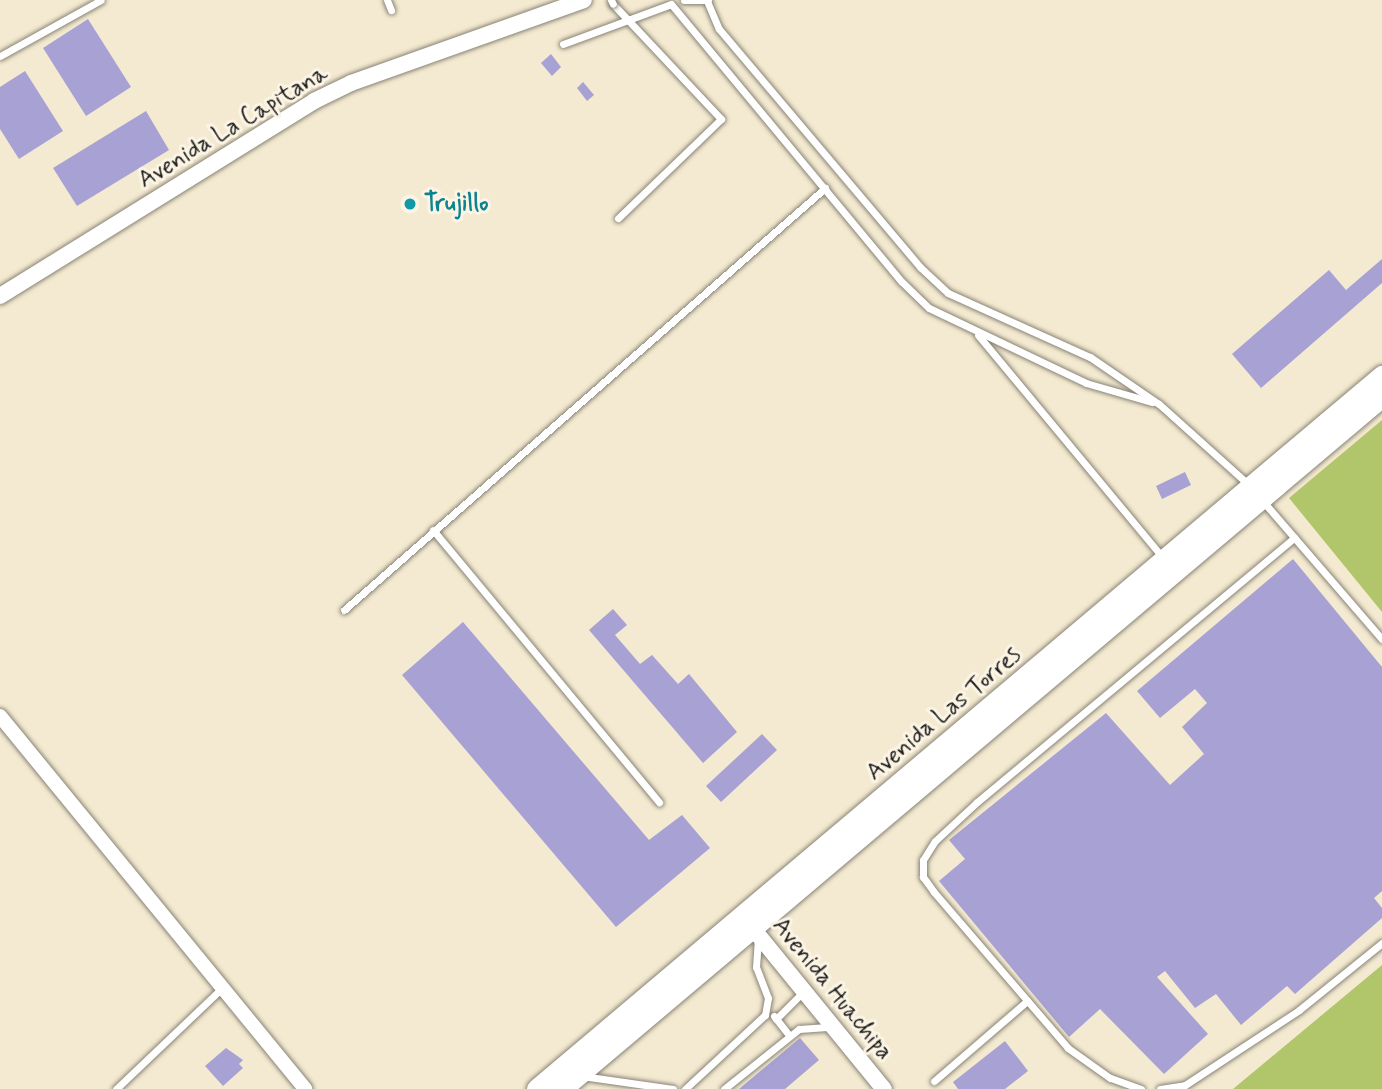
<!DOCTYPE html>
<style>
body{margin:0}
#map{position:relative;width:1382px;height:1089px;overflow:hidden;background:#f4ead1;font-family:Mynerve,sans-serif}
div>[style]{position:absolute}
.green>*{inset:0;background:#b1c66a}
.building>*{inset:0;background:#a7a1d4}
.roads{filter:drop-shadow(0 0 2px #888376) drop-shadow(0 0 2px #888376)}
.service>*{height:7px;margin:-3.5px;padding:0 3.5px;transform-origin:3.5px;border-radius:3.5px;background:#fff}
.minor>*{height:14px;margin:-7px;padding:0 7px;transform-origin:7px;border-radius:7px;background:#fff}
.tertiary>*{height:16px;margin:-8px;padding:0 8px;transform-origin:8px;border-radius:8px;background:#fff}
.primary>*{height:21px;margin:-10.5px;padding:0 10.5px;transform-origin:10.5px;border-radius:10.5px;background:#fff}
.bridges{filter:drop-shadow(0 0 2px #888376) drop-shadow(0 0 2px #888376)}
.service-bridge>*{height:7px;margin:-3.5px;padding:0 3.5px;transform-origin:3.5px;border-radius:3.5px;background:#fff}
.dots>*{width:19px;height:19px;translate:-50% -50%;box-sizing:border-box;border:4px solid #fcf5e5;border-radius:50%}
span{translate:-50% -50%;white-space:nowrap;text-align:center;line-height:1.15;-webkit-text-stroke:6px #fcf5e5;paint-order:stroke}
.street-label{font-size:24px;color:#1c1c1c}
.culture-label{font-size:24px;color:#0d838f;font-weight:700}
.left{translate:0 -50%;text-align:left}
</style>
<div id="map">
<div class="green">
<div style="clip-path:polygon(1382px 420px,1382px 612px,1289px 498px)"></div>
<div style="clip-path:polygon(1382px 965px,1382px 1089px,1233px 1089px)"></div>
</div>
<div class="building">
<div style="clip-path:polygon(88px 19px,131px 87px,86px 116px,43px 48px)"></div>
<div style="clip-path:polygon(551px 54px,561px 67px,552px 76px,541px 63px)"></div>
<div style="clip-path:polygon(25px 71px,63px 131px,19px 159px,0 129px,0 87px)"></div>
<div style="clip-path:polygon(583px 82px,594px 95px,587px 101px,577px 88px)"></div>
<div style="clip-path:polygon(146px 111px,169px 150px,77px 206px,53px 168px)"></div>
<div style="clip-path:polygon(1382px 259px,1382px 283px,1261px 388px,1232px 354px,1329px 270px,1346px 290px)"></div>
<div style="clip-path:polygon(1185px 472px,1191px 485px,1162px 499px,1156px 486px)"></div>
<div style="clip-path:polygon(1293px 559px,1382px 667px,1382px 891px,1374px 898px,1382px 908px,1382px 918px,1295px 994px,1287px 986px,1241px 1025px,1216px 994px,1195px 1008px,1165px 971px,1157px 977px,1208px 1034px,1164px 1074px,1100px 1009px,1069px 1037px,939px 881px,965px 859px,949px 840px,1106px 713px,1170px 785px,1204px 754px,1182px 727px,1207px 703px,1195px 689px,1160px 718px,1137px 691px)"></div>
<div style="clip-path:polygon(613px 609px,627px 625px,615px 635px,640px 664px,652px 655px,678px 684px,689px 674px,737px 732px,703px 763px,589px 630px)"></div>
<div style="clip-path:polygon(463px 622px,649px 840px,682px 815px,710px 848px,616px 927px,402px 675px)"></div>
<div style="clip-path:polygon(762px 734px,777px 750px,721px 802px,706px 786px)"></div>
<div style="clip-path:polygon(800px 1038px,819px 1060px,785px 1089px,739px 1089px)"></div>
<div style="clip-path:polygon(1005px 1041px,1028px 1071px,1005px 1089px,958px 1089px,953px 1082px)"></div>
<div style="clip-path:polygon(226px 1048px,243px 1060px,239px 1064px,243px 1068px,223px 1086px,205px 1066px)"></div>
</div>
<div class="roads">
<div class="service">
<div style="left:387px;top:0;width:11px;rotate:68deg"></div>
<div style="left:684px;top:0;width:24px"></div>
<div style="left:707px;top:1px;width:30px;rotate:67deg"></div>
<div style="left:719px;top:29px;width:312px;rotate:49.8deg"></div>
<div style="left:920px;top:267px;width:38px;rotate:43deg"></div>
<div style="left:948px;top:293px;width:156px;rotate:24.3deg"></div>
<div style="left:1090px;top:357px;width:83px;rotate:34.3deg"></div>
<div style="left:1159px;top:404px;width:121px;rotate:42deg"></div>
<div style="left:613px;top:4px;width:158px;rotate:46.8deg"></div>
<div style="left:721px;top:119px;width:143px;rotate:136.1deg"></div>
<div style="left:563px;top:44px;width:115px;rotate:-20.3deg"></div>
<div style="left:671px;top:4px;width:361px;rotate:50.3deg"></div>
<div style="left:902px;top:282px;width:37px;rotate:44deg"></div>
<div style="left:929px;top:308px;width:174px;rotate:25.5deg"></div>
<div style="left:1086px;top:383px;width:69px;rotate:16.1deg"></div>
<div style="left:0;top:56px;width:115px;rotate:-29deg"></div>
<div style="left:978px;top:335px;width:290px;rotate:50.3deg"></div>
<div style="left:1261px;top:499px;width:185px;rotate:49.2deg"></div>
<div style="left:433px;top:530px;width:354px;rotate:50.3deg"></div>
<div style="left:344px;top:610px;width:640px;rotate:-41.26deg"></div>
<div style="left:774px;top:1016px;width:24px;rotate:52deg"></div>
<div style="left:776px;top:1019px;width:38px;rotate:-45deg"></div>
<div style="left:582px;top:1076px;width:92px;rotate:8.1deg"></div>
<div style="left:934px;top:1081px;width:123px;rotate:-40.7deg"></div>
<div style="left:116px;top:1089px;width:146px;rotate:-43.6deg"></div>
<div style="left:685px;top:1089px;width:109px;rotate:-42.8deg"></div>
<div style="left:765px;top:1015px;width:17px;rotate:-80deg"></div>
<div style="left:768px;top:998px;width:33px;rotate:-111deg"></div>
<div style="left:756px;top:967px;width:28px;rotate:-86deg"></div>
<div style="left:724px;top:1089px;width:96px;rotate:-38.7deg"></div>
<div style="left:799px;top:1029px;width:32px;rotate:-4deg"></div>
<div style="left:1141px;top:1089px;width:33px;rotate:-160deg"></div>
<div style="left:1110px;top:1078px;width:52px;rotate:-144.5deg"></div>
<div style="left:1068px;top:1048px;width:206px;rotate:-130.7deg"></div>
<div style="left:934px;top:892px;width:19px;rotate:-126deg"></div>
<div style="left:923px;top:877px;width:17px;rotate:-90deg"></div>
<div style="left:923px;top:860px;width:22px;rotate:-58deg"></div>
<div style="left:935px;top:841px;width:57px;rotate:-42.9deg"></div>
<div style="left:977px;top:802px;width:413px;rotate:-39.8deg"></div>
<div style="left:1160px;top:1089px;width:25px;rotate:-9deg"></div>
<div style="left:1185px;top:1085px;width:136px;rotate:-33.3deg"></div>
<div style="left:1299px;top:1010px;width:107px;rotate:-38.9deg"></div>
</div>
<div class="minor">
<div style="left:0;top:716px;width:482px;rotate:50.7deg"></div>
</div>
<div class="tertiary">
<div style="left:0;top:296px;width:370px;rotate:-31.8deg"></div>
<div style="left:314px;top:101px;width:41px;rotate:-25.9deg"></div>
<div style="left:351px;top:83px;width:247px;rotate:-19.6deg"></div>
<div style="left:746px;top:920px;width:218px;rotate:50.8deg"></div>
</div>
<div class="primary">
<div style="left:537px;top:1089px;width:1106px;rotate:-40.16deg"></div>
<div style="left:561px;top:1089px;width:1074px;rotate:-40.17deg"></div>
</div>
</div>
<div class="bridges">
<div class="service-bridge">
<div style="left:611px;top:0;width:4px;rotate:63deg"></div>
</div>
</div>
<div class="dots">
<div style="left:410px;top:204px;background:#0f9aa8"></div>
</div>
<div class="street-label">
<span style="left:233px;top:127px;rotate:-31deg">Avenida La Capitana</span>
<span style="left:944px;top:714px;rotate:-40deg">Avenida Las Torres</span>
<span style="left:832px;top:989px;rotate:51deg">Avenida Huachipa</span>
</div>
<div class="culture-label">
<span class="left" style="left:424px;top:204px">Trujillo</span>
</div>
</div>
